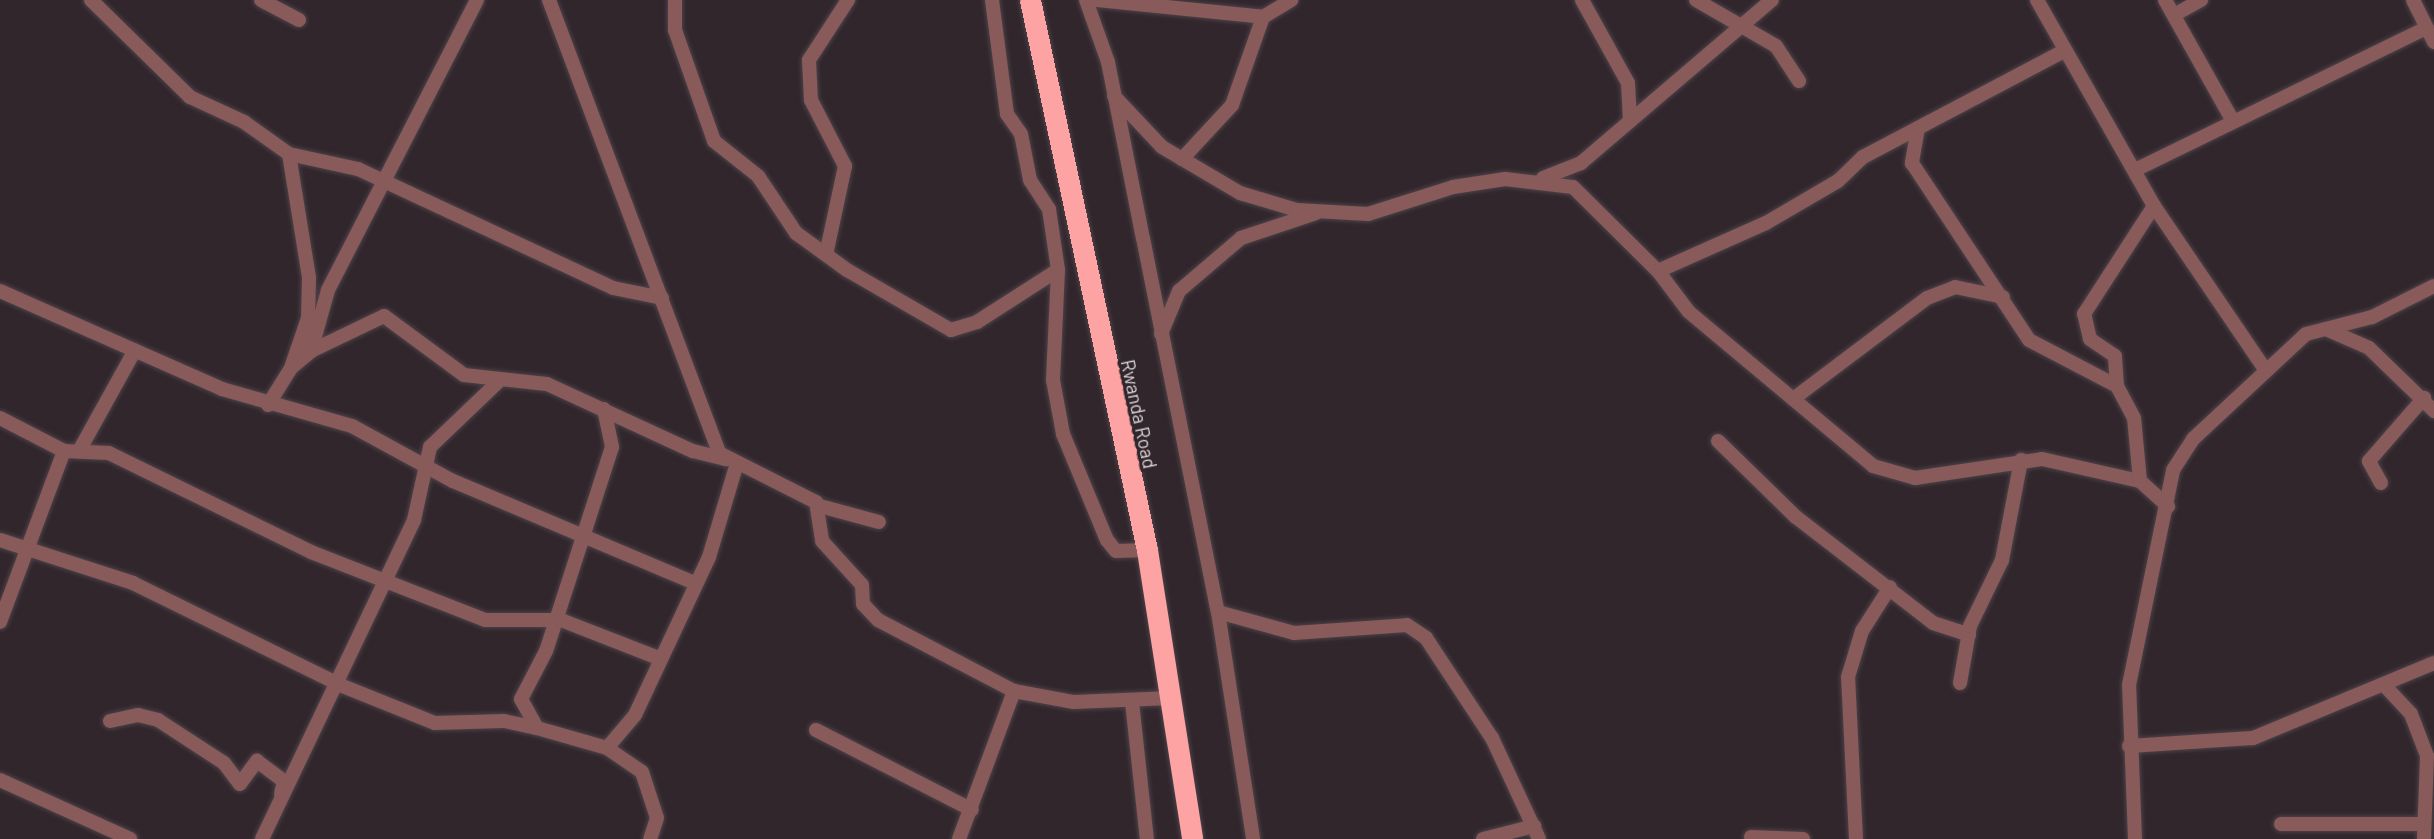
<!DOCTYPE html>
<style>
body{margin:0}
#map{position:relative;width:2434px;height:839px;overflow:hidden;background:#31262c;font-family:Barlow,sans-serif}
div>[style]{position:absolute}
.roads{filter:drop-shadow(0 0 2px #4c4248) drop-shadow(0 0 2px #4c4248)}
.minor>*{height:14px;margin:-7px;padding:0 7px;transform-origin:7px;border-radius:7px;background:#885a5a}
.highway>*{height:21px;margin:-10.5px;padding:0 10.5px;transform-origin:10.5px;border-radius:10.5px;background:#fda3a4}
span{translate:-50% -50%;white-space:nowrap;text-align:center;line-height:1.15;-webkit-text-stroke:7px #31262c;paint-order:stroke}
.street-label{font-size:19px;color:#dcd5d8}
</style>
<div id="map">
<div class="roads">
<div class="minor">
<div style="left:91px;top:0;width:139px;rotate:44.4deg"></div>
<div style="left:190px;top:97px;width:60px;rotate:24.8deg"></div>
<div style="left:244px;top:122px;width:55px;rotate:35.4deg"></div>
<div style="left:289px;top:154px;width:71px;rotate:12.3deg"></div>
<div style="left:358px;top:169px;width:281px;rotate:25deg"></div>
<div style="left:613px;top:288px;width:50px;rotate:11.5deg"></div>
<div style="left:261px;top:0;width:43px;rotate:27.8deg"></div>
<div style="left:549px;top:0;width:484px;rotate:69.4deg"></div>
<div style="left:719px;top:453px;width:109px;rotate:26.8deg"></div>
<div style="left:816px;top:502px;width:39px;rotate:81deg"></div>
<div style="left:822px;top:541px;width:59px;rotate:47.7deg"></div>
<div style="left:862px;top:585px;width:19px;rotate:87deg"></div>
<div style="left:863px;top:604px;width:22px;rotate:47deg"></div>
<div style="left:878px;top:620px;width:153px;rotate:27.6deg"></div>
<div style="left:1014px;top:691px;width:61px;rotate:10.4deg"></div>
<div style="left:1074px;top:702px;width:97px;rotate:-2.4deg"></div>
<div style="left:675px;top:0;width:30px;rotate:90deg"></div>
<div style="left:675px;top:30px;width:118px;rotate:70.6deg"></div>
<div style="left:714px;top:141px;width:56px;rotate:38.5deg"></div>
<div style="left:758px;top:176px;width:69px;rotate:56.3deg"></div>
<div style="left:796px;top:233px;width:63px;rotate:36deg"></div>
<div style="left:847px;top:270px;width:120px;rotate:30deg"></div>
<div style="left:951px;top:330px;width:27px;rotate:-17deg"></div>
<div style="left:977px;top:322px;width:96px;rotate:-32.7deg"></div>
<div style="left:992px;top:0;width:115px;rotate:82.5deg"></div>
<div style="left:1007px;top:114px;width:24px;rotate:55deg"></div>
<div style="left:1021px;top:134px;width:47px;rotate:78.9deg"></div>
<div style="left:1030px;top:180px;width:35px;rotate:57deg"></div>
<div style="left:1049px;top:209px;width:62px;rotate:81.6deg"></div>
<div style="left:1058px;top:270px;width:110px;rotate:92.6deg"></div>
<div style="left:1053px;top:380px;width:55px;rotate:79.5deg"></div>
<div style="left:1063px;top:434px;width:115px;rotate:67.5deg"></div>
<div style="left:1107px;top:540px;width:14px;rotate:51deg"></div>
<div style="left:1116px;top:551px;width:31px;rotate:-2deg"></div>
<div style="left:1086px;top:0;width:66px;rotate:70.5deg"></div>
<div style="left:1108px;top:62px;width:179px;rotate:78.8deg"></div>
<div style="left:1143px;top:238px;width:381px;rotate:78.7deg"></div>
<div style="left:1218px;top:612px;width:230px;rotate:81.2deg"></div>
<div style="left:1097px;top:0;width:167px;rotate:5.8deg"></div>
<div style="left:1582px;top:0;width:95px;rotate:61deg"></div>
<div style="left:1628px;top:83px;width:38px;rotate:87deg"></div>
<div style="left:1696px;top:0;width:92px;rotate:29.9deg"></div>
<div style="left:1776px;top:46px;width:42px;rotate:56.7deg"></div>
<div style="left:2037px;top:0;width:237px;rotate:60.4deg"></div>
<div style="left:2154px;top:206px;width:199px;rotate:55.8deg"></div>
<div style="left:2165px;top:0;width:139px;rotate:60.7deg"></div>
<div style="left:2413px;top:0;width:47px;rotate:63.4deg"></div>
<div style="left:2174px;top:15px;width:31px;rotate:-29deg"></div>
<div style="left:1114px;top:96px;width:70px;rotate:46.7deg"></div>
<div style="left:1162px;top:147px;width:91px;rotate:30.5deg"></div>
<div style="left:1240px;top:193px;width:59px;rotate:16.6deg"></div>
<div style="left:1297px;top:210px;width:71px;rotate:3.2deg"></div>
<div style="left:1368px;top:214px;width:89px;rotate:-17.6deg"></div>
<div style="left:1453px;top:187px;width:53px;rotate:-8.7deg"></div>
<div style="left:1505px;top:179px;width:68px;rotate:6.7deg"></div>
<div style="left:1573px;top:187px;width:120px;rotate:44.7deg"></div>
<div style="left:1658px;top:271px;width:51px;rotate:52.9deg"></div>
<div style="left:1689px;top:312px;width:240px;rotate:39.9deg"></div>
<div style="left:1873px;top:466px;width:44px;rotate:15.9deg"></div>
<div style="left:1915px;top:478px;width:128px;rotate:-8.5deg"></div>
<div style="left:2042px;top:459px;width:100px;rotate:12.7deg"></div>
<div style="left:2140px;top:481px;width:38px;rotate:42deg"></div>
<div style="left:1918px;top:128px;width:36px;rotate:100deg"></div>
<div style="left:1912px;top:163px;width:212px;rotate:56.5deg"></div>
<div style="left:2029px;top:340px;width:99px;rotate:27.6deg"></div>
<div style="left:289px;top:154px;width:126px;rotate:80.8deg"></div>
<div style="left:309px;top:278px;width:40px;rotate:91.4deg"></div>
<div style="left:308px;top:318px;width:50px;rotate:108.8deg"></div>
<div style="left:1182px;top:159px;width:74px;rotate:-47.2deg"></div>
<div style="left:1232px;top:105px;width:93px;rotate:-70.6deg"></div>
<div style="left:1263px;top:17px;width:33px;rotate:-31deg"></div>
<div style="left:2135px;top:170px;width:324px;rotate:-26deg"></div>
<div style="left:1543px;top:178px;width:41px;rotate:-21.5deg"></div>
<div style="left:1581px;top:163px;width:251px;rotate:-40.5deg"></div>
<div style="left:827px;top:250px;width:86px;rotate:-77.9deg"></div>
<div style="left:845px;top:166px;width:74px;rotate:-117.3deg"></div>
<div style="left:811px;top:100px;width:40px;rotate:-92.9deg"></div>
<div style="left:809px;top:60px;width:72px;rotate:-57deg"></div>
<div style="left:1658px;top:271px;width:118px;rotate:-24deg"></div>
<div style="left:1766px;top:223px;width:83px;rotate:-30.3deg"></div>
<div style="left:1838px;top:181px;width:35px;rotate:-44deg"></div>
<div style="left:1863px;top:157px;width:225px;rotate:-27.8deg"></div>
<div style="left:0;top:291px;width:243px;rotate:23.8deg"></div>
<div style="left:222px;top:389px;width:135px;rotate:15.9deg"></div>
<div style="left:352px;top:426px;width:115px;rotate:28.6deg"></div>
<div style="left:453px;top:481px;width:262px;rotate:22.9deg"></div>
<div style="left:2326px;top:329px;width:47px;rotate:23.8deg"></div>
<div style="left:2369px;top:348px;width:91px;rotate:44.1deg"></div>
<div style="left:1161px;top:334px;width:47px;rotate:-67.3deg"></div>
<div style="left:1179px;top:291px;width:82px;rotate:-40.5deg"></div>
<div style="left:1241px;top:238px;width:79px;rotate:-18.4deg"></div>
<div style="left:311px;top:351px;width:81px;rotate:-25.6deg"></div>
<div style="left:384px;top:316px;width:99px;rotate:36.4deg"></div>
<div style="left:464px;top:375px;width:83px;rotate:6.2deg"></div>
<div style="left:547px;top:384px;width:161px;rotate:24.7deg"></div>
<div style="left:693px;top:451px;width:34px;rotate:14deg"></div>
<div style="left:1793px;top:399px;width:168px;rotate:-37deg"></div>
<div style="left:1927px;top:298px;width:30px;rotate:-21deg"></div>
<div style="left:1955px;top:287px;width:49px;rotate:11.8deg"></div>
<div style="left:268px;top:405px;width:44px;rotate:-58.1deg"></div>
<div style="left:291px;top:368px;width:26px;rotate:-40deg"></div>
<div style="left:311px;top:351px;width:63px;rotate:-74.4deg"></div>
<div style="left:328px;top:290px;width:326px;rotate:-62.8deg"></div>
<div style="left:604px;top:409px;width:39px;rotate:78deg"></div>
<div style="left:612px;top:447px;width:214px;rotate:107.9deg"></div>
<div style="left:546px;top:651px;width:54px;rotate:117.5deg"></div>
<div style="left:521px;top:699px;width:33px;rotate:61deg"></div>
<div style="left:537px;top:728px;width:73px;rotate:15.9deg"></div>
<div style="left:607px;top:748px;width:42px;rotate:34.4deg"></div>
<div style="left:642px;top:772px;width:48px;rotate:71.9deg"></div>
<div style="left:657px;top:818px;width:22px;rotate:108deg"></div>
<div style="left:0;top:418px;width:72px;rotate:27.3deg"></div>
<div style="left:64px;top:451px;width:45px;rotate:2.5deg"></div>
<div style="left:109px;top:453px;width:225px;rotate:26.1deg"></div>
<div style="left:311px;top:552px;width:187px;rotate:21.3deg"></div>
<div style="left:485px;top:620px;width:76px"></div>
<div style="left:561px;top:620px;width:107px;rotate:21.3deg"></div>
<div style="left:1718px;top:441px;width:109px;rotate:44.3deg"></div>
<div style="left:1796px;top:517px;width:173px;rotate:37.7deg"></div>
<div style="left:1933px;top:623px;width:38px;rotate:18deg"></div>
<div style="left:79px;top:451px;width:115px;rotate:-61deg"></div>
<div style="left:2140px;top:481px;width:63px;rotate:-95.4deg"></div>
<div style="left:2134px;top:418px;width:36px;rotate:-118deg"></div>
<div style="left:2117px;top:386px;width:30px;rotate:-94deg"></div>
<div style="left:2115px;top:356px;width:30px;rotate:-146deg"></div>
<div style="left:2090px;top:339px;width:26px;rotate:-103deg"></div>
<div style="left:2084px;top:314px;width:129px;rotate:-57.1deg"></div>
<div style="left:2381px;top:483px;width:25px;rotate:-119deg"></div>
<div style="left:2369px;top:461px;width:84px;rotate:-48.9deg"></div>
<div style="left:820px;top:506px;width:61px;rotate:15.2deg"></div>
<div style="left:0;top:540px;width:140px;rotate:17.9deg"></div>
<div style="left:133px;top:583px;width:231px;rotate:26.2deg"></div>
<div style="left:340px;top:685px;width:102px;rotate:21.8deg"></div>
<div style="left:435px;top:723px;width:69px;rotate:-1.7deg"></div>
<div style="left:504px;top:721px;width:34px;rotate:12deg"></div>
<div style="left:1218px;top:612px;width:79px;rotate:15.4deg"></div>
<div style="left:1294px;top:633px;width:113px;rotate:-4deg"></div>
<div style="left:1407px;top:625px;width:23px;rotate:34deg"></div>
<div style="left:1426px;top:638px;width:120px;rotate:56.6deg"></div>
<div style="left:1492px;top:738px;width:111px;rotate:65deg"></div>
<div style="left:0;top:622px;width:183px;rotate:-69.5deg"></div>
<div style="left:1960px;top:683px;width:58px;rotate:-80deg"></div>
<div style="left:1970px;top:626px;width:73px;rotate:-64.1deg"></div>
<div style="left:2002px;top:560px;width:102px;rotate:-79.2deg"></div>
<div style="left:2385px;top:686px;width:38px;rotate:47deg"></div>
<div style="left:2411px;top:714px;width:45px;rotate:69.1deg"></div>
<div style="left:2427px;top:756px;width:83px;rotate:92.1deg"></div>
<div style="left:1132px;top:702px;width:138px;rotate:83.8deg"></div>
<div style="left:110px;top:721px;width:29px;rotate:-12deg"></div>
<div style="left:138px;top:715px;width:21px;rotate:14deg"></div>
<div style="left:158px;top:720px;width:79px;rotate:33.1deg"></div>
<div style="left:224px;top:763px;width:26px;rotate:53deg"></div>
<div style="left:240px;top:784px;width:29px;rotate:-54deg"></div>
<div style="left:257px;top:761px;width:34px;rotate:37deg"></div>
<div style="left:284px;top:781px;width:13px;rotate:103deg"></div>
<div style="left:816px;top:730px;width:175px;rotate:27.1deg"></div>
<div style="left:2129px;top:746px;width:124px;rotate:-3.7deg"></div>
<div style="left:2253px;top:738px;width:196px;rotate:-22.5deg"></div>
<div style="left:607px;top:748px;width:43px;rotate:-49.7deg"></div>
<div style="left:635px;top:715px;width:174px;rotate:-64.9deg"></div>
<div style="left:709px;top:557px;width:98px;rotate:-73.4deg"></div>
<div style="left:0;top:780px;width:143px;rotate:24.4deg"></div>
<div style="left:2281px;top:824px;width:142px"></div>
<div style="left:1751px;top:837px;width:52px;rotate:2.2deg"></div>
<div style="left:262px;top:839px;width:353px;rotate:-64.5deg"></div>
<div style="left:414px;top:520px;width:75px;rotate:-77.6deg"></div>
<div style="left:430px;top:447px;width:93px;rotate:-43.7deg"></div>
<div style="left:959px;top:839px;width:158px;rotate:-69.6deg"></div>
<div style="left:1483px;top:839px;width:53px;rotate:-14.3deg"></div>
<div style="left:1856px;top:839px;width:162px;rotate:-92.8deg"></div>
<div style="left:1848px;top:677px;width:48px;rotate:-73.1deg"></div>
<div style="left:1862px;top:631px;width:52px;rotate:-57.5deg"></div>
<div style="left:2135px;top:839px;width:154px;rotate:-92.2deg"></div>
<div style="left:2129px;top:685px;width:219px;rotate:-78.4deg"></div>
<div style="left:2173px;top:470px;width:37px;rotate:-57deg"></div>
<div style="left:2193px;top:439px;width:154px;rotate:-42.9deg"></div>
<div style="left:2306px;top:334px;width:68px;rotate:-14.4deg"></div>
<div style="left:2372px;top:317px;width:69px;rotate:-26.6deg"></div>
</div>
<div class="highway">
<div style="left:1030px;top:0;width:562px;rotate:77.99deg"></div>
<div style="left:1147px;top:550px;width:292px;rotate:81.1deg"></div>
</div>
</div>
<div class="street-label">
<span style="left:1139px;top:414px;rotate:78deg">Rwanda Road</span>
</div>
</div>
